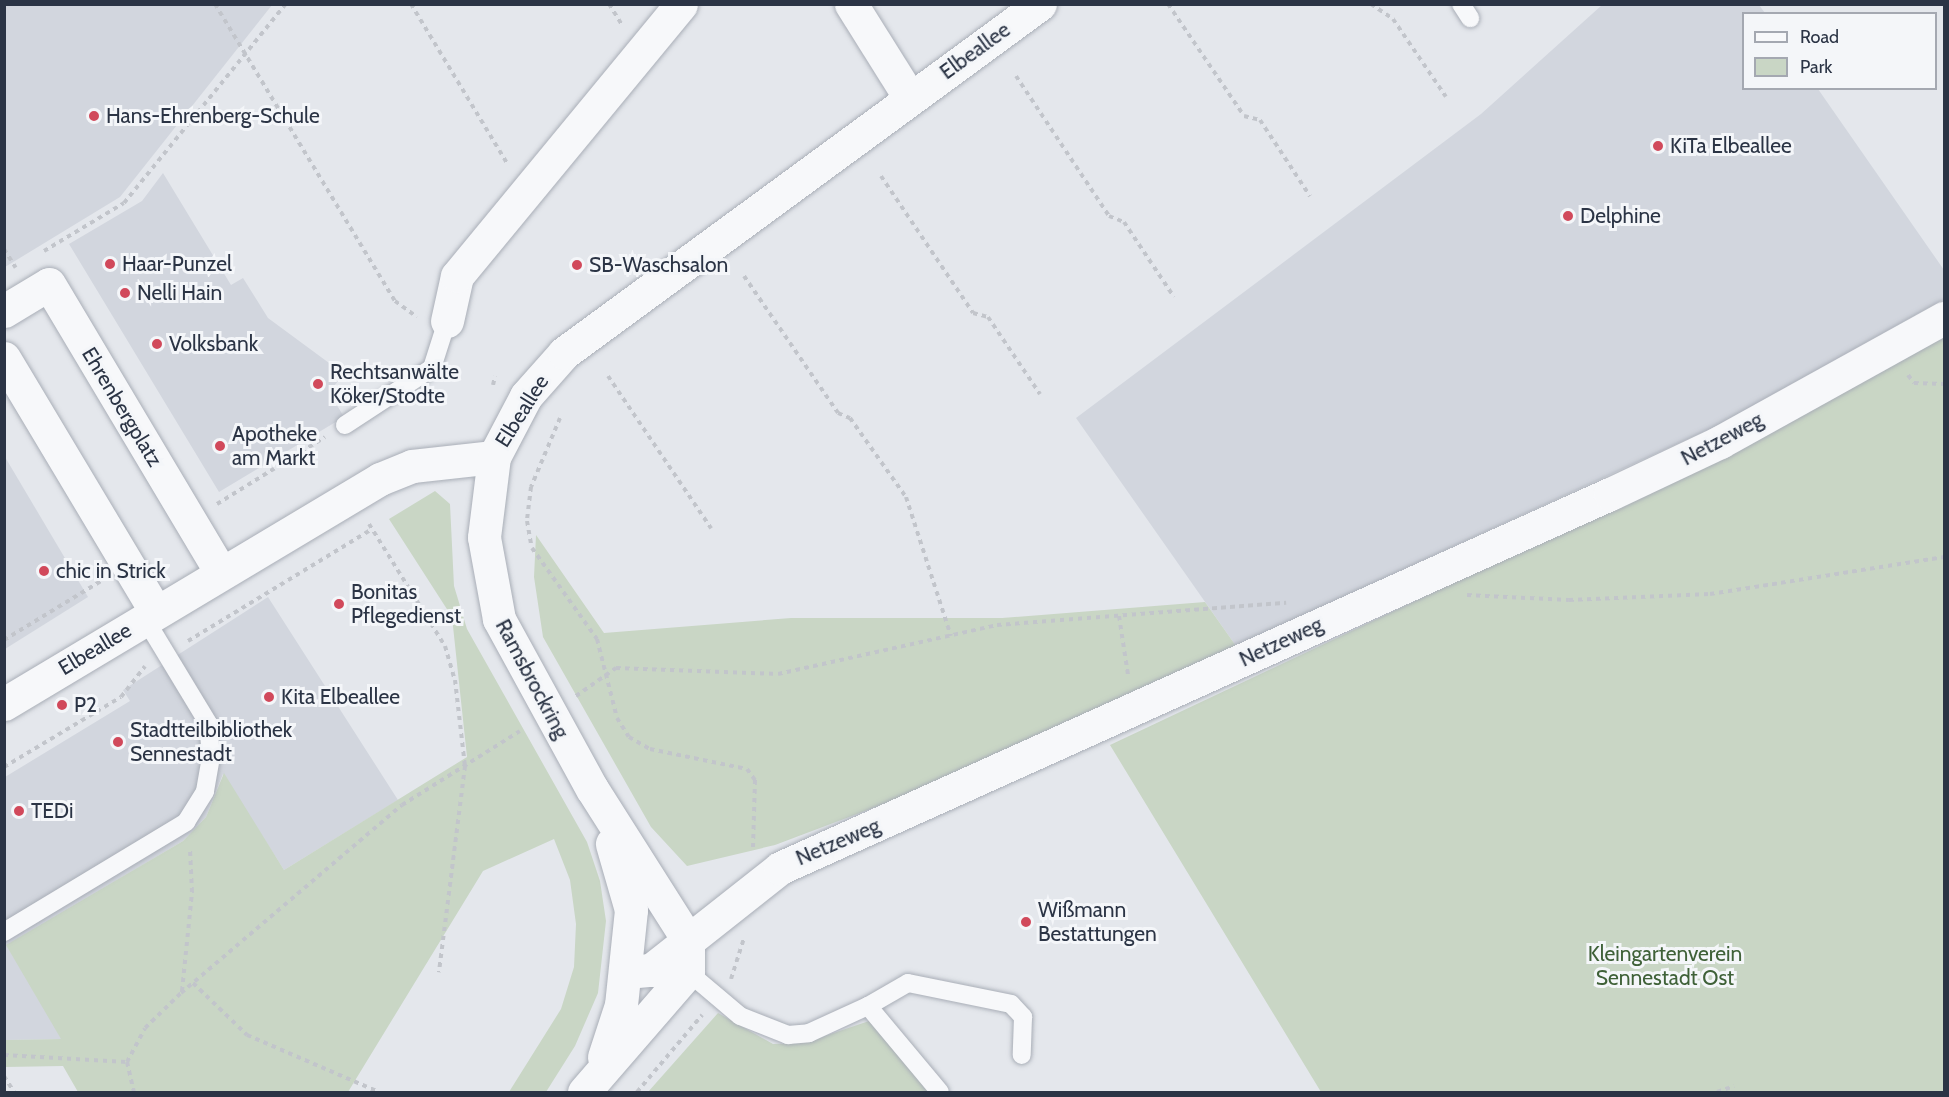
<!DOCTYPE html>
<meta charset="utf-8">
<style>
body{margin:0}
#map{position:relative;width:1949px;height:1097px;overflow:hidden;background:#e4e7ec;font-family:Cabin,sans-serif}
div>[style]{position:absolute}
.built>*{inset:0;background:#d2d6de}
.green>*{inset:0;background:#c9d6c5}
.path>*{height:4px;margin-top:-2px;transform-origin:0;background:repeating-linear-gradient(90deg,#c2c5cb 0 4.5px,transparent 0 9px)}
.roads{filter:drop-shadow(0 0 2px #a9aeb7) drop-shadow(0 0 2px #a9aeb7)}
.service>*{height:18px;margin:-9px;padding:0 9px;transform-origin:9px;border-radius:9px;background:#f7f8fa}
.minor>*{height:33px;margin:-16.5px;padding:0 16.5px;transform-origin:16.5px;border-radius:16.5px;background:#f7f8fa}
.dots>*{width:16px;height:16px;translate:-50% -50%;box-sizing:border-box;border:3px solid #f4f6f9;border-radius:50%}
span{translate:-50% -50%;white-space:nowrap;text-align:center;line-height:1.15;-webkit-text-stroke:6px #f4f6f9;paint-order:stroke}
.street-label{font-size:21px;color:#2b3445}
.poi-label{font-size:21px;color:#2b3445}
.left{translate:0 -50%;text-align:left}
.park-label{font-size:21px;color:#3f6138}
.frame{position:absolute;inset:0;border:6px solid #2b3445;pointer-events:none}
.legend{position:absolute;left:1742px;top:12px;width:195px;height:78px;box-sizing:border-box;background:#f4f6f9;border:2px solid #a4a8b1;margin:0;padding:8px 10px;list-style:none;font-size:18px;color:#2b3445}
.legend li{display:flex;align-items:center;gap:12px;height:30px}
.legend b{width:30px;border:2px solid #a4a8b1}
</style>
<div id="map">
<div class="built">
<div style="clip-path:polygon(5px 4px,272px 4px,272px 5px,120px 197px,5px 267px)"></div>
<div style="clip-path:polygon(1602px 5px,1759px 5px,1765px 13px,1744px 14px,1744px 88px,1818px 89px,1944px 270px,1944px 299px,1716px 426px,1236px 646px,1076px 418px,1481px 114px)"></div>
<div style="clip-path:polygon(163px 173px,231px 285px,243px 278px,268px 318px,344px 374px,329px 392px,344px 417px,219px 492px,69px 244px,142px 201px)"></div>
<div style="clip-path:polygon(5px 457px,88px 597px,5px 649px,4px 649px)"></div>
<div style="clip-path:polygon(268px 597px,398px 800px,284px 870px,223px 774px,206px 817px,183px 841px,75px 905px,61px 1039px,5px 1040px,5px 777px,130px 701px,123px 690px)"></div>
</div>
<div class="green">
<div style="clip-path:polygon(1944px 334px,1944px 1092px,1321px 1092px,1110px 745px,1725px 455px)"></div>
<div style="clip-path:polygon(435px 491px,450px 504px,454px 586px,467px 629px,587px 842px,600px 881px,606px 921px,598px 993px,575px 1046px,546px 1092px,509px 1092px,561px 1009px,574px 967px,576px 924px,570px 880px,554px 839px,483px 871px,348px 1092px,78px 1092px,63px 1066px,5px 1067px,5px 1040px,61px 1039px,6px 945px,183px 841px,206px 817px,224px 773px,284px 870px,467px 757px,452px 617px,389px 519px)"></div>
<div style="clip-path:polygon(536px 535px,604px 633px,791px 618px,1002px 618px,1205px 602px,1236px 646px,971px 771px,775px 845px,687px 866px,651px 827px,543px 637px,534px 577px)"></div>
<div style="clip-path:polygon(718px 1013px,773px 1044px,804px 1043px,872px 1020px,933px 1092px,648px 1092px)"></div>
</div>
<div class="path">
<div style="left:215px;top:4px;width:347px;rotate:58.8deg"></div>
<div style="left:395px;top:301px;width:27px;rotate:36deg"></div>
<div style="left:411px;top:4px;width:186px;rotate:58.9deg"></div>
<div style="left:609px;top:4px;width:25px;rotate:58deg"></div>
<div style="left:1168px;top:4px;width:135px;rotate:55.8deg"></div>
<div style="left:1244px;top:116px;width:16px;rotate:14deg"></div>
<div style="left:1260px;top:120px;width:91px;rotate:56.7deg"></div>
<div style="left:1371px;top:4px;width:27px;rotate:34deg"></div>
<div style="left:1393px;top:19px;width:94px;rotate:55.8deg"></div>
<div style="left:1016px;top:76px;width:168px;rotate:56.4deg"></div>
<div style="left:1109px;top:216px;width:16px;rotate:22deg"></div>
<div style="left:1124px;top:222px;width:90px;rotate:56.3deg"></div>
<div style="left:881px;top:176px;width:165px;rotate:56.1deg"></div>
<div style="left:973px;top:313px;width:16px;rotate:15deg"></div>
<div style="left:988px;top:317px;width:93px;rotate:56deg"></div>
<div style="left:4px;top:249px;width:22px;rotate:58deg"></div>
<div style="left:44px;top:251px;width:93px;rotate:-31deg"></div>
<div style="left:124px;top:203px;width:257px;rotate:-50.9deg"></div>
<div style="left:744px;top:276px;width:166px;rotate:55.5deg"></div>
<div style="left:838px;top:413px;width:13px;rotate:23deg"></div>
<div style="left:850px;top:418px;width:97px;rotate:54.7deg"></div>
<div style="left:906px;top:497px;width:146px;rotate:72.1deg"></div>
<div style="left:1908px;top:375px;width:10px;rotate:53deg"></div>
<div style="left:1914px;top:383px;width:30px;rotate:2deg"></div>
<div style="left:608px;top:376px;width:184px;rotate:55.9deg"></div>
<div style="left:493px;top:385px;width:9px;rotate:-77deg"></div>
<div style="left:560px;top:418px;width:75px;rotate:112.8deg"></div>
<div style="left:531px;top:487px;width:34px;rotate:97deg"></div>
<div style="left:527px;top:521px;width:27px;rotate:80deg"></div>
<div style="left:532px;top:548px;width:112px;rotate:54.5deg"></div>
<div style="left:597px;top:639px;width:81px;rotate:75.8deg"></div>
<div style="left:617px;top:718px;width:22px;rotate:58deg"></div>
<div style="left:629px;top:737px;width:24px;rotate:30deg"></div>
<div style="left:650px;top:749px;width:99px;rotate:11.7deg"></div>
<div style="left:747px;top:769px;width:14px;rotate:54deg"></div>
<div style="left:755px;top:780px;width:67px;rotate:91.7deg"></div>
<div style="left:217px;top:504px;width:127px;rotate:-31.8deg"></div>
<div style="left:369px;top:524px;width:144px;rotate:58.1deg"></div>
<div style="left:445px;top:646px;width:35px;rotate:74deg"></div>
<div style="left:455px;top:680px;width:87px;rotate:83.4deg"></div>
<div style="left:465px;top:766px;width:208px;rotate:97.2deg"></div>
<div style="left:1467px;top:595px;width:102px;rotate:2.8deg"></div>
<div style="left:1569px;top:600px;width:141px;rotate:-2.4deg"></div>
<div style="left:1710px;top:594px;width:237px;rotate:-9deg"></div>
<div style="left:1119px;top:616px;width:60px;rotate:81.3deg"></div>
<div style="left:4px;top:640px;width:114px;rotate:-31.3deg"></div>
<div style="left:188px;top:641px;width:215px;rotate:-31.3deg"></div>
<div style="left:576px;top:696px;width:49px;rotate:-35deg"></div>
<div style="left:616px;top:668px;width:162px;rotate:2.1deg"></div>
<div style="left:778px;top:674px;width:224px;rotate:-12.6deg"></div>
<div style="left:997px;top:625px;width:290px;rotate:-4.4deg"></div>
<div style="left:4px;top:767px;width:136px;rotate:-30.9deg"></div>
<div style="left:121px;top:697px;width:39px;rotate:-52deg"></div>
<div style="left:731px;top:979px;width:43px;rotate:-72.4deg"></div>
<div style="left:193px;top:983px;width:75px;rotate:43.9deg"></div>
<div style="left:247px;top:1035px;width:144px;rotate:23.4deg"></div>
<div style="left:182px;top:991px;width:100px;rotate:-84.2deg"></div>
<div style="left:192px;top:892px;width:42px;rotate:-92.7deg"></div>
<div style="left:4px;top:1055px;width:123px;rotate:3.3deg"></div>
<div style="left:127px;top:1062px;width:38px;rotate:-62deg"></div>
<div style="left:145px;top:1028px;width:50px;rotate:-44.2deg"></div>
<div style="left:181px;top:993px;width:290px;rotate:-40.4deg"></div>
<div style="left:402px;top:805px;width:139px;rotate:-32.1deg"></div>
<div style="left:127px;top:1062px;width:31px;rotate:77deg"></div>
<div style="left:4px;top:1076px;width:19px;rotate:58deg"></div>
<div style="left:637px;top:1092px;width:101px;rotate:-49.8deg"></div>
<div style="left:1717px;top:1092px;width:18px;rotate:-19deg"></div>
</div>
<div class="roads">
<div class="service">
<div style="left:1461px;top:4px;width:17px;rotate:57deg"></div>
<div style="left:345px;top:425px;width:104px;rotate:-33.2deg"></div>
<div style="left:432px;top:368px;width:49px;rotate:-72.3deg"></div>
<div style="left:4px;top:932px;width:213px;rotate:-31.1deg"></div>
<div style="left:186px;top:822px;width:36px;rotate:-58deg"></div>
<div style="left:205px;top:791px;width:35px;rotate:-80deg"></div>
<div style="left:211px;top:757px;width:34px;rotate:-95deg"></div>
<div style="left:208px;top:723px;width:122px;rotate:-121.2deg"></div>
<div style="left:688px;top:972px;width:68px;rotate:40.2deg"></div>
<div style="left:740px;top:1016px;width:52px;rotate:21.6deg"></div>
<div style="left:788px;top:1035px;width:21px;rotate:-5deg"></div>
<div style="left:809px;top:1033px;width:65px;rotate:-24.6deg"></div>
<div style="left:868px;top:1006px;width:112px;rotate:50.1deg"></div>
<div style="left:868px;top:1006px;width:46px;rotate:-29.9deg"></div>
<div style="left:908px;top:983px;width:105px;rotate:11.5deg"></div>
<div style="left:1011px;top:1004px;width:18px;rotate:47deg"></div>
<div style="left:1023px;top:1017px;width:38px;rotate:92deg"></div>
</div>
<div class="minor">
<div style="left:851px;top:4px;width:111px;rotate:57.9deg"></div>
<div style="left:4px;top:311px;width:52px;rotate:-31deg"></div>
<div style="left:49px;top:284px;width:336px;rotate:59.2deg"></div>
<div style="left:447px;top:321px;width:46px;rotate:-77.5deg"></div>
<div style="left:457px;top:276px;width:352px;rotate:-50.5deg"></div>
<div style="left:4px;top:358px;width:296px;rotate:59.1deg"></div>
<div style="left:4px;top:704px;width:438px;rotate:-30.9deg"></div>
<div style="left:380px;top:479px;width:35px;rotate:-22deg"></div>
<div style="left:412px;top:466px;width:82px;rotate:-6.3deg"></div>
<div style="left:626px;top:972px;width:25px;rotate:-5deg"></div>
<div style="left:651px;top:970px;width:164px;rotate:-38.3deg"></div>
<div style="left:780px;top:868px;width:910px;rotate:-24.26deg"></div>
<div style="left:1610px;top:494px;width:122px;rotate:-25.3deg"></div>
<div style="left:1720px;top:442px;width:256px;rotate:-29deg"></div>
<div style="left:604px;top:1057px;width:55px;rotate:-71.9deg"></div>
<div style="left:621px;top:1005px;width:96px;rotate:-84deg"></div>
<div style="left:631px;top:910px;width:69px;rotate:-106.1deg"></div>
<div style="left:584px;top:1092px;width:159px;rotate:-49.1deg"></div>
<div style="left:688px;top:972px;width:32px;rotate:-90deg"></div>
<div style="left:688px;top:940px;width:179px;rotate:-122.4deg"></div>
<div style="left:592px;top:789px;width:194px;rotate:-118.7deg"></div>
<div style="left:499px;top:619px;width:83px;rotate:-100.4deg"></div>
<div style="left:484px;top:537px;width:81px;rotate:-82.9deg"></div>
<div style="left:494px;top:457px;width:69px;rotate:-62.3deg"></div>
<div style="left:526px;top:396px;width:57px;rotate:-48.5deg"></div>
<div style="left:564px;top:353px;width:590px;rotate:-36.25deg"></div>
</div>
</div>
<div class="dots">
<div style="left:94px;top:116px;background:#d1495b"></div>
<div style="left:1658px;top:146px;background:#d1495b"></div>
<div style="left:1568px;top:216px;background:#d1495b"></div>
<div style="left:110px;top:264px;background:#d1495b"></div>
<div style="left:577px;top:265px;background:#d1495b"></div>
<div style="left:125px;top:293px;background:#d1495b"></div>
<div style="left:157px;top:344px;background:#d1495b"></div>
<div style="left:318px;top:384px;background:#d1495b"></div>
<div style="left:220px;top:446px;background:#d1495b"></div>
<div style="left:44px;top:571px;background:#d1495b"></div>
<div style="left:339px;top:604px;background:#d1495b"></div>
<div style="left:269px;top:697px;background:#d1495b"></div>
<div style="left:62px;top:705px;background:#d1495b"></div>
<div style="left:118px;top:742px;background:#d1495b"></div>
<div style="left:19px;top:811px;background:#d1495b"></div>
<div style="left:1026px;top:922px;background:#d1495b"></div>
</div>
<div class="street-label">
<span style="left:975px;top:51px;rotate:-36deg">Elbeallee</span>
<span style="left:122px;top:407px;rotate:59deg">Ehrenbergplatz</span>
<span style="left:522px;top:411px;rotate:-58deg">Elbeallee</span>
<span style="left:1722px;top:439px;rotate:-28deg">Netzeweg</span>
<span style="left:1281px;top:642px;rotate:-25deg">Netzeweg</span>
<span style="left:95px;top:649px;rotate:-31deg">Elbeallee</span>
<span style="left:532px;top:679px;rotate:62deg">Ramsbrockring</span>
<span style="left:838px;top:842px;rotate:-23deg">Netzeweg</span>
</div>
<div class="poi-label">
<span class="left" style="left:106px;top:116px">Hans-Ehrenberg-Schule</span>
<span class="left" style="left:1670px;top:146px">KiTa Elbeallee</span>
<span class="left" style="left:1580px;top:216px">Delphine</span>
<span class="left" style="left:122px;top:264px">Haar-Punzel</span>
<span class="left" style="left:589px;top:265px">SB-Waschsalon</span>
<span class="left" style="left:137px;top:293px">Nelli Hain</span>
<span class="left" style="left:169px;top:344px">Volksbank</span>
<span class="left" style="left:330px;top:384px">Rechtsanwälte<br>Köker/Stodte</span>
<span class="left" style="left:232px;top:446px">Apotheke<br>am Markt</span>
<span class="left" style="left:56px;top:571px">chic in Strick</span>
<span class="left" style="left:351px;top:604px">Bonitas<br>Pflegedienst</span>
<span class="left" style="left:281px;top:697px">Kita Elbeallee</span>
<span class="left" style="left:74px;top:705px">P2</span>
<span class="left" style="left:130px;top:742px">Stadtteilbibliothek<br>Sennestadt</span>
<span class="left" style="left:31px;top:811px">TEDi</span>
<span class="left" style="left:1038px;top:922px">Wißmann<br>Bestattungen</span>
</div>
<div class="park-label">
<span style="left:1665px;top:966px">Kleingartenverein<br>Sennestadt Ost</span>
</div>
<div class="frame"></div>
<ul class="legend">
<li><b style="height:8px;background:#f7f8fa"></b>Road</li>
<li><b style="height:16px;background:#c9d6c5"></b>Park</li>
</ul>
</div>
